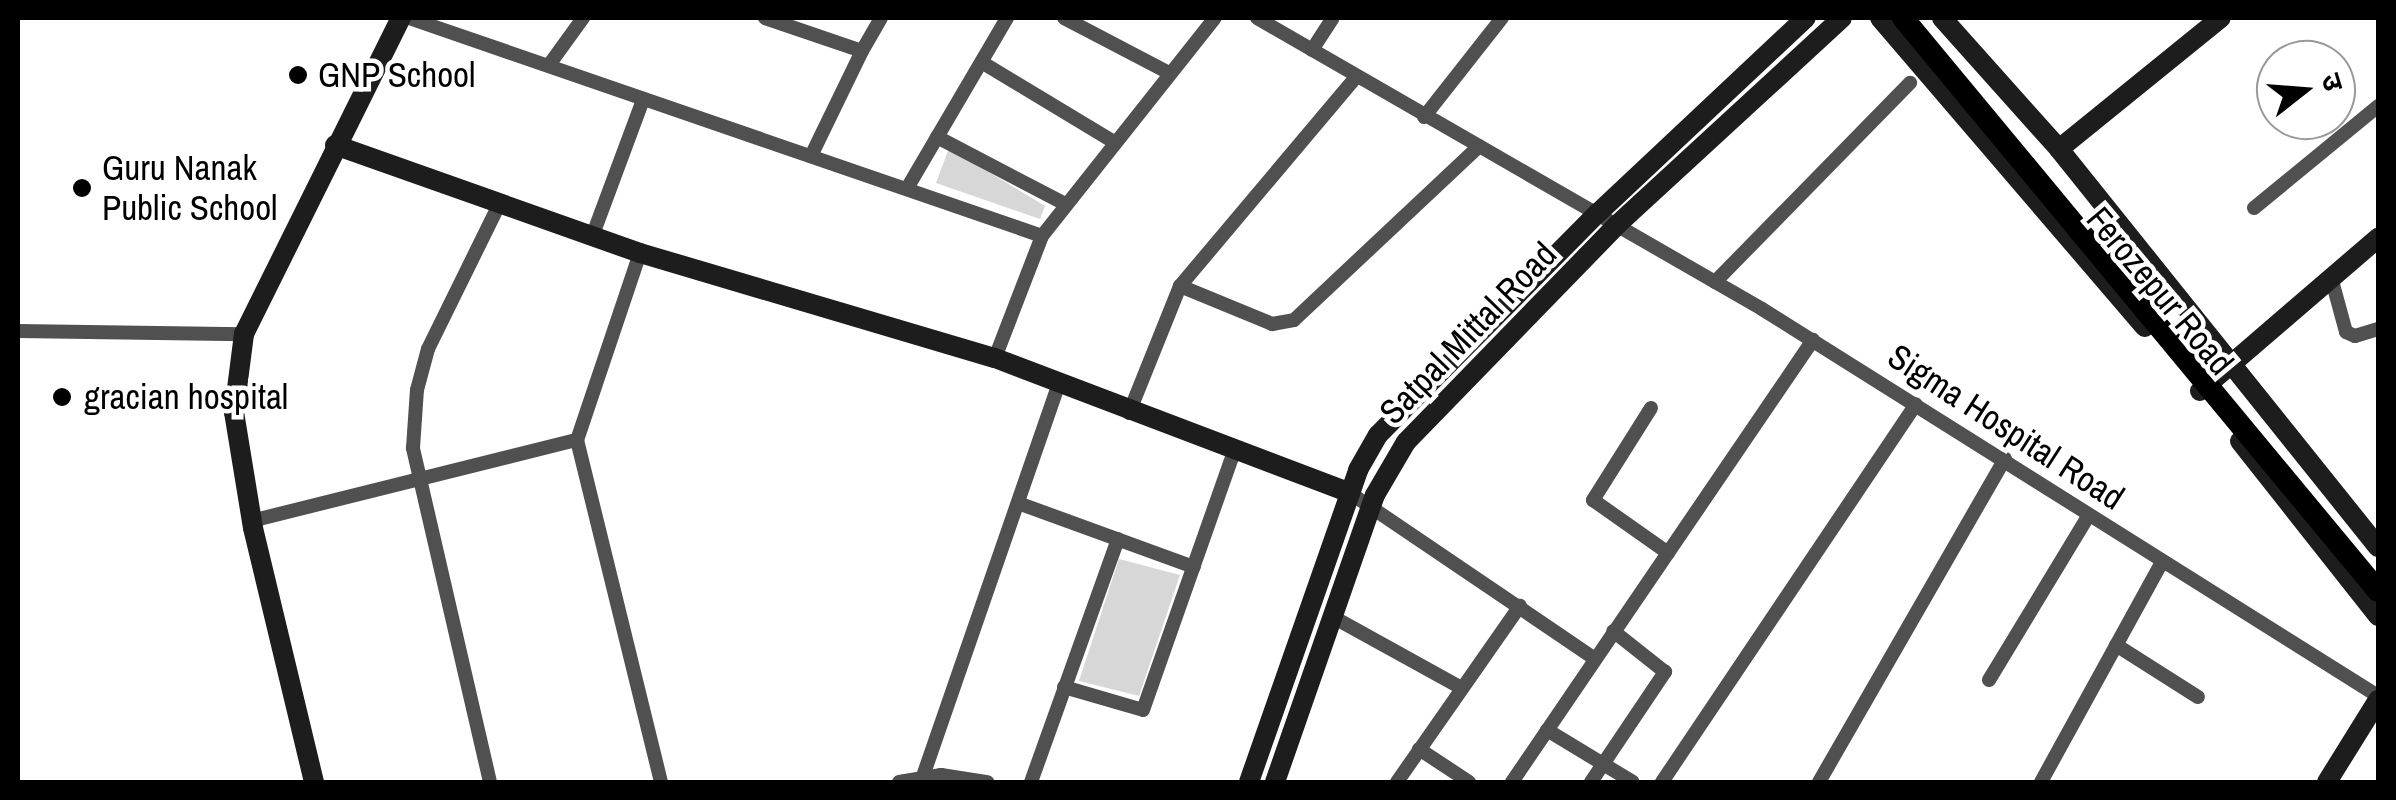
<!DOCTYPE html>
<meta charset="utf-8">
<style>
body{margin:0}
#map{position:relative;width:2396px;height:800px;overflow:hidden;background:#fff;font-family:"Archivo Narrow","Noto Sans Devanagari",sans-serif}
div>[style]{position:absolute}
.green>*{inset:0;background:#d7d7d7}
.street>*{height:14px;margin:-7px;padding:0 7px;transform-origin:7px;border-radius:7px;background:#505050}
.secondary>*{height:20px;margin:-10px;padding:0 10px;transform-origin:10px;border-radius:10px;background:#1d1d1d}
.primary>*{height:22px;margin:-11px;padding:0 11px;transform-origin:11px;border-radius:11px;background:#000}
.dots>*{width:28px;height:28px;translate:-50% -50%;box-sizing:border-box;border:5px solid #fff;border-radius:50%}
span{translate:-50% -50%;white-space:nowrap;text-align:center;line-height:1.15;-webkit-text-stroke:9px #fff;paint-order:stroke}
.poi-label{font-size:35px;color:#000}
.left{translate:0 -50%;text-align:left}
.street-label{font-size:35px;color:#000}
.frame{position:absolute;inset:0;border:20px solid #000;pointer-events:none}
.north{position:absolute;left:2256px;top:40px;width:100px;height:100px;box-sizing:border-box;background:#fff;border:2px solid #999;border-radius:50%;rotate:73deg;font-size:28px;font-weight:700;line-height:40px;text-align:center;color:#000}
.north::after{content:'';display:block;margin:auto;width:35px;height:45px;background:#000;clip-path:polygon(50% 0,100% 100%,50% 72%,0 100%)}
</style>
<div id="map">
<div class="green">
<div style="clip-path:polygon(949px 148px,1045px 206px,1040px 219px,936px 183px)"></div>
<div style="clip-path:polygon(1119px 559px,1180px 575px,1139px 696px,1079px 681px)"></div>
</div>
<div class="street">
<div style="left:409px;top:18px;width:669px;rotate:19deg"></div>
<div style="left:1042px;top:236px;width:131px;rotate:111.1deg"></div>
<div style="left:765px;top:18px;width:102px;rotate:18.8deg"></div>
<div style="left:862px;top:51px;width:117px;rotate:115.9deg"></div>
<div style="left:1064px;top:18px;width:119px;rotate:27.6deg"></div>
<div style="left:1257px;top:18px;width:583px;rotate:29.95deg"></div>
<div style="left:1762px;top:309px;width:727px;rotate:32.14deg"></div>
<div style="left:1312px;top:50px;width:38px;rotate:-57deg"></div>
<div style="left:862px;top:51px;width:38px;rotate:-60deg"></div>
<div style="left:983px;top:63px;width:153px;rotate:31.1deg"></div>
<div style="left:549px;top:65px;width:58px;rotate:-54.1deg"></div>
<div style="left:1424px;top:117px;width:126px;rotate:-51.8deg"></div>
<div style="left:937px;top:137px;width:142px;rotate:27.6deg"></div>
<div style="left:909px;top:185px;width:194px;rotate:-59.6deg"></div>
<div style="left:2254px;top:208px;width:161px;rotate:-39.4deg"></div>
<div style="left:1042px;top:236px;width:278px;rotate:-51.6deg"></div>
<div style="left:592px;top:237px;width:146px;rotate:-69.6deg"></div>
<div style="left:640px;top:253px;width:197px;rotate:108.6deg"></div>
<div style="left:577px;top:440px;width:352px;rotate:76.2deg"></div>
<div style="left:2331px;top:277px;width:57px;rotate:74.7deg"></div>
<div style="left:2346px;top:332px;width:10px;rotate:24deg"></div>
<div style="left:2355px;top:336px;width:24px;rotate:-17deg"></div>
<div style="left:1715px;top:282px;width:279px;rotate:-45.6deg"></div>
<div style="left:1180px;top:286px;width:100px;rotate:22.4deg"></div>
<div style="left:1272px;top:324px;width:22px;rotate:-10deg"></div>
<div style="left:1294px;top:320px;width:254px;rotate:-43.2deg"></div>
<div style="left:18px;top:331px;width:226px;rotate:0.8deg"></div>
<div style="left:1651px;top:408px;width:109px;rotate:122.2deg"></div>
<div style="left:1593px;top:500px;width:92px;rotate:35.2deg"></div>
<div style="left:1129px;top:413px;width:137px;rotate:-68.1deg"></div>
<div style="left:1180px;top:286px;width:273px;rotate:-49.9deg"></div>
<div style="left:1350px;top:493px;width:296px;rotate:34.1deg"></div>
<div style="left:1018px;top:503px;width:187px;rotate:20deg"></div>
<div style="left:251px;top:521px;width:336px;rotate:-14deg"></div>
<div style="left:1333px;top:617px;width:145px;rotate:28.9deg"></div>
<div style="left:2116px;top:645px;width:97px;rotate:32.4deg"></div>
<div style="left:1989px;top:680px;width:193px;rotate:-58.8deg"></div>
<div style="left:1064px;top:687px;width:82px;rotate:16.2deg"></div>
<div style="left:1143px;top:710px;width:274px;rotate:-70.6deg"></div>
<div style="left:1547px;top:730px;width:100px;rotate:31.2deg"></div>
<div style="left:1419px;top:749px;width:60px;rotate:33.4deg"></div>
<div style="left:923px;top:776px;width:415px;rotate:-70.9deg"></div>
<div style="left:490px;top:782px;width:343px;rotate:-103deg"></div>
<div style="left:413px;top:448px;width:58px;rotate:-86.1deg"></div>
<div style="left:417px;top:390px;width:42px;rotate:-75deg"></div>
<div style="left:428px;top:349px;width:161px;rotate:-63.8deg"></div>
<div style="left:899px;top:782px;width:43px;rotate:-9.5deg"></div>
<div style="left:941px;top:775px;width:47px;rotate:8.7deg"></div>
<div style="left:1031px;top:782px;width:258px;rotate:-70.3deg"></div>
<div style="left:1397px;top:782px;width:215px;rotate:-55.1deg"></div>
<div style="left:1512px;top:782px;width:535px;rotate:-55.75deg"></div>
<div style="left:1591px;top:782px;width:133px;rotate:-56.1deg"></div>
<div style="left:1665px;top:672px;width:66px;rotate:-141.7deg"></div>
<div style="left:1662px;top:782px;width:455px;rotate:-56.1deg"></div>
<div style="left:1819px;top:782px;width:373px;rotate:-60.1deg"></div>
<div style="left:2041px;top:782px;width:249px;rotate:-61.2deg"></div>
</div>
<div class="secondary">
<div style="left:1880px;top:18px;width:407px;rotate:49.4deg"></div>
<div style="left:1942px;top:18px;width:176px;rotate:48.2deg"></div>
<div style="left:2059px;top:149px;width:510px;rotate:51.29deg"></div>
<div style="left:335px;top:145px;width:324px;rotate:19.5deg"></div>
<div style="left:640px;top:253px;width:370px;rotate:16.5deg"></div>
<div style="left:995px;top:358px;width:380px;rotate:20.8deg"></div>
<div style="left:2059px;top:149px;width:208px;rotate:-39deg"></div>
<div style="left:2200px;top:391px;width:235px;rotate:-40.7deg"></div>
<div style="left:2240px;top:441px;width:223px;rotate:51.7deg"></div>
<div style="left:314px;top:782px;width:261px;rotate:-103.5deg"></div>
<div style="left:253px;top:528px;width:118px;rotate:-99.3deg"></div>
<div style="left:234px;top:412px;width:79px;rotate:-82.7deg"></div>
<div style="left:244px;top:334px;width:353px;rotate:-63.6deg"></div>
<div style="left:1249px;top:782px;width:330px;rotate:-70.7deg"></div>
<div style="left:1358px;top:470px;width:40px;rotate:-60.3deg"></div>
<div style="left:1378px;top:435px;width:313px;rotate:-45.3deg"></div>
<div style="left:1598px;top:213px;width:285px;rotate:-43.2deg"></div>
<div style="left:1275px;top:782px;width:304px;rotate:-70.8deg"></div>
<div style="left:1375px;top:495px;width:61px;rotate:-59.7deg"></div>
<div style="left:1406px;top:442px;width:304px;rotate:-45.8deg"></div>
<div style="left:1618px;top:224px;width:304px;rotate:-42.6deg"></div>
<div style="left:2327px;top:782px;width:97px;rotate:-58.1deg"></div>
</div>
<div class="primary">
<div style="left:1903px;top:18px;width:744px;rotate:50.34deg"></div>
</div>
<div class="dots">
<div style="left:298px;top:75px;background:#000"></div>
<div style="left:82px;top:188px;background:#000"></div>
<div style="left:62px;top:397px;background:#000"></div>
</div>
<div class="poi-label">
<span class="left" style="left:318px;top:75px">GNP School</span>
<span class="left" style="left:102px;top:188px">Guru Nanak<br>Public School</span>
<span class="left" style="left:84px;top:397px">gracian hospital</span>
</div>
<div class="street-label">
<span style="left:2160px;top:291px;rotate:50deg">Ferozepur Road</span>
<span style="left:1468px;top:333px;rotate:-46deg">Satpal Mittal Road</span>
<span style="left:2006px;top:427px;rotate:33deg">Sigma Hospital Road</span>
</div>
<div class="frame"></div>
<div class="north">उ</div>
</div>
